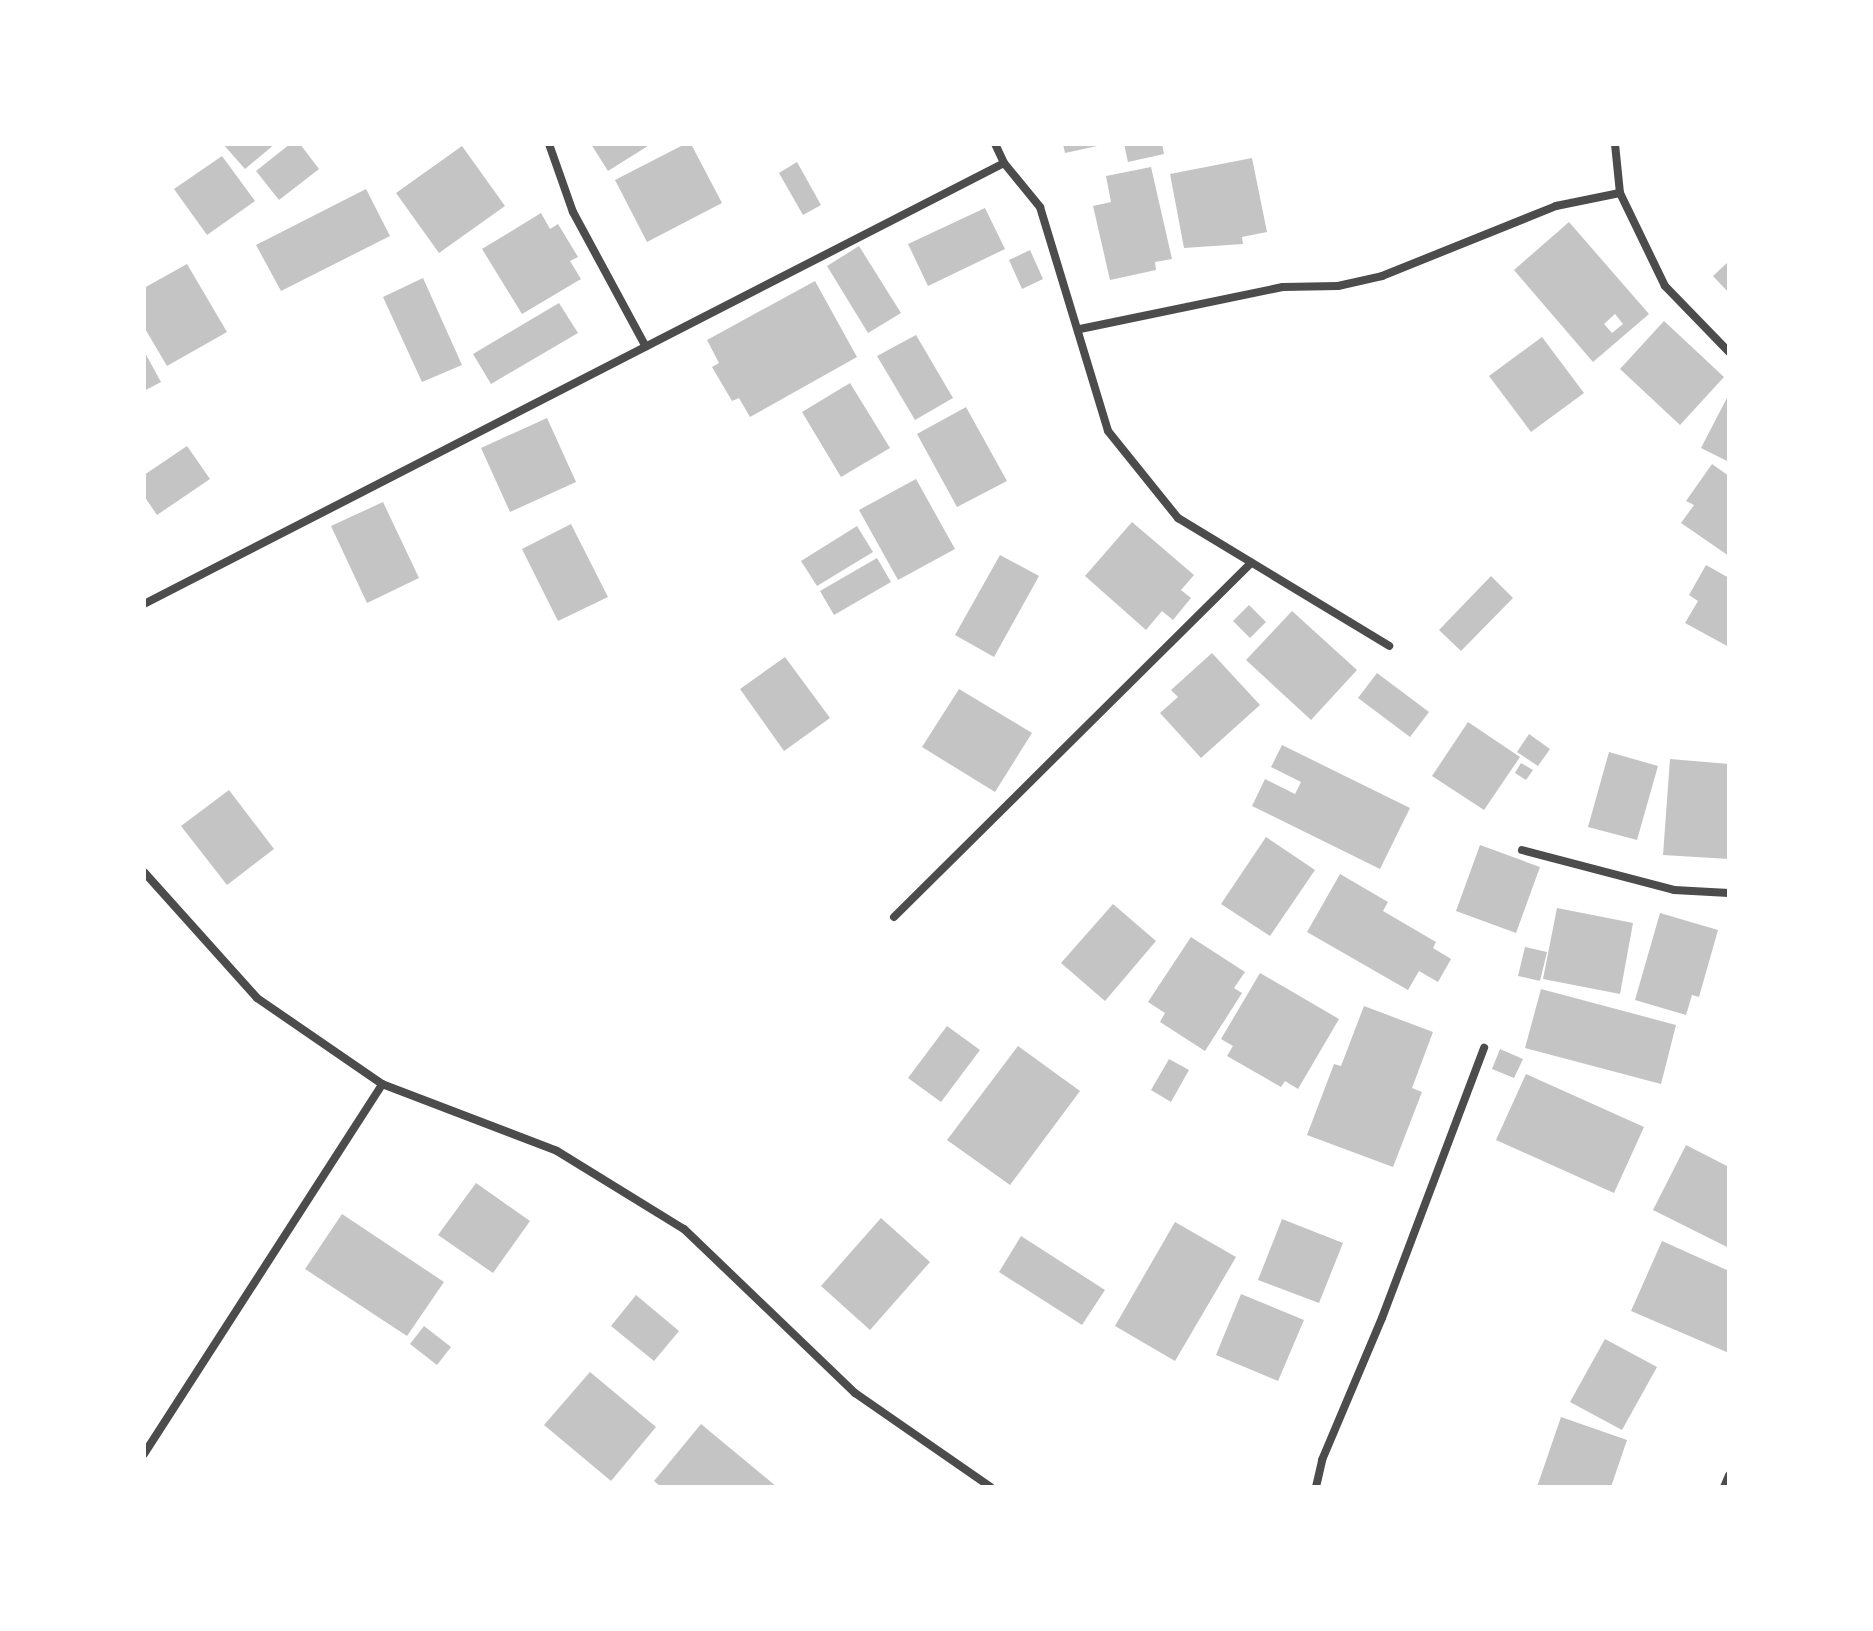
<!DOCTYPE html>
<style>
body{margin:0}
#map{position:relative;width:1873px;height:1631px;overflow:hidden;background:#fff;font-family:"DM Sans",sans-serif}
div>[style]{position:absolute}
.building>*{inset:0;background:#c4c4c4}
.minor>*{height:8px;margin:-4px;padding:0 4px;transform-origin:4px;border-radius:4px;background:#4c4c4c}
span{translate:-50% -50%;white-space:nowrap;text-align:center;line-height:1.15;-webkit-text-stroke:7px #fff;paint-order:stroke}
.frame{position:absolute;inset:0;border:146px solid #fff;pointer-events:none}
</style>
<div id="map">
<div class="building">
<div style="clip-path:polygon(223px 144px,275px 144px,245px 169px)"></div>
<div style="clip-path:polygon(290px 144px,300px 144px,319px 169px,279px 200px,256px 171px)"></div>
<div style="clip-path:polygon(591px 144px,651px 144px,608px 171px)"></div>
<div style="clip-path:polygon(685px 144px,691px 144px,722px 203px,647px 242px,615px 180px)"></div>
<div style="clip-path:polygon(1063px 144px,1102px 144px,1102px 145px,1065px 153px)"></div>
<div style="clip-path:polygon(1124px 144px,1162px 144px,1164px 154px,1128px 162px)"></div>
<div style="clip-path:polygon(462px 146px,505px 206px,439px 253px,396px 193px)"></div>
<div style="clip-path:polygon(222px 156px,255px 201px,207px 235px,174px 189px)"></div>
<div style="clip-path:polygon(1252px 158px,1267px 232px,1242px 237px,1243px 244px,1184px 248px,1170px 174px)"></div>
<div style="clip-path:polygon(797px 162px,821px 205px,803px 215px,779px 173px)"></div>
<div style="clip-path:polygon(1151px 167px,1172px 259px,1155px 262px,1156px 270px,1110px 280px,1093px 206px,1111px 202px,1106px 176px)"></div>
<div style="clip-path:polygon(366px 189px,390px 236px,281px 291px,256px 245px)"></div>
<div style="clip-path:polygon(985px 208px,1005px 249px,928px 286px,908px 244px)"></div>
<div style="clip-path:polygon(541px 213px,550px 229px,558px 224px,578px 257px,570px 261px,581px 279px,522px 314px,482px 249px)"></div>
<div style="clip-path:polygon(evenodd,1569px 222px,1649px 314px,1593px 362px,1514px 270px,1569px 222px,1615px 314px,1623px 324px,1612px 333px,1604px 324px,1615px 314px)"></div>
<div style="clip-path:polygon(859px 246px,901px 313px,868px 333px,827px 266px)"></div>
<div style="clip-path:polygon(1030px 250px,1043px 279px,1022px 289px,1009px 260px)"></div>
<div style="clip-path:polygon(1729px 261px,1729px 293px,1713px 276px)"></div>
<div style="clip-path:polygon(187px 264px,227px 332px,167px 366px,144px 327px,144px 288px)"></div>
<div style="clip-path:polygon(423px 278px,462px 365px,422px 382px,383px 297px)"></div>
<div style="clip-path:polygon(815px 281px,857px 357px,750px 417px,739px 398px,732px 401px,712px 367px,719px 363px,707px 340px)"></div>
<div style="clip-path:polygon(559px 303px,578px 333px,491px 384px,473px 354px)"></div>
<div style="clip-path:polygon(1664px 321px,1724px 377px,1680px 425px,1620px 369px)"></div>
<div style="clip-path:polygon(916px 335px,953px 398px,915px 420px,877px 356px)"></div>
<div style="clip-path:polygon(1542px 337px,1584px 393px,1531px 432px,1489px 376px)"></div>
<div style="clip-path:polygon(144px 351px,161px 382px,144px 391px)"></div>
<div style="clip-path:polygon(850px 383px,890px 448px,841px 477px,802px 412px)"></div>
<div style="clip-path:polygon(1729px 394px,1729px 462px,1701px 448px)"></div>
<div style="clip-path:polygon(966px 407px,1007px 481px,957px 507px,917px 434px)"></div>
<div style="clip-path:polygon(547px 418px,576px 482px,510px 512px,481px 448px)"></div>
<div style="clip-path:polygon(187px 446px,210px 479px,157px 515px,144px 496px,144px 475px)"></div>
<div style="clip-path:polygon(1712px 464px,1729px 476px,1729px 556px,1681px 523px,1694px 505px,1686px 501px)"></div>
<div style="clip-path:polygon(916px 479px,955px 549px,898px 580px,859px 510px)"></div>
<div style="clip-path:polygon(383px 502px,419px 578px,367px 603px,331px 526px)"></div>
<div style="clip-path:polygon(1132px 522px,1194px 575px,1181px 590px,1191px 598px,1173px 620px,1162px 611px,1146px 630px,1085px 576px)"></div>
<div style="clip-path:polygon(571px 524px,608px 597px,558px 621px,522px 549px)"></div>
<div style="clip-path:polygon(857px 526px,873px 552px,817px 586px,801px 561px)"></div>
<div style="clip-path:polygon(1000px 555px,1039px 576px,994px 657px,955px 635px)"></div>
<div style="clip-path:polygon(877px 558px,891px 582px,834px 615px,820px 591px)"></div>
<div style="clip-path:polygon(1706px 565px,1729px 578px,1729px 647px,1685px 623px,1698px 601px,1689px 595px)"></div>
<div style="clip-path:polygon(1491px 576px,1513px 598px,1461px 651px,1439px 630px)"></div>
<div style="clip-path:polygon(1249px 605px,1266px 622px,1250px 638px,1233px 621px)"></div>
<div style="clip-path:polygon(1292px 611px,1357px 670px,1311px 720px,1246px 660px)"></div>
<div style="clip-path:polygon(1212px 653px,1260px 705px,1201px 758px,1160px 713px,1178px 697px,1171px 690px)"></div>
<div style="clip-path:polygon(785px 657px,830px 718px,784px 751px,740px 689px)"></div>
<div style="clip-path:polygon(1377px 673px,1429px 712px,1410px 737px,1358px 698px)"></div>
<div style="clip-path:polygon(959px 689px,1032px 733px,995px 792px,922px 747px)"></div>
<div style="clip-path:polygon(1468px 722px,1520px 757px,1484px 810px,1432px 776px)"></div>
<div style="clip-path:polygon(1529px 734px,1550px 749px,1538px 766px,1517px 752px)"></div>
<div style="clip-path:polygon(1282px 745px,1410px 808px,1380px 869px,1252px 806px,1265px 779px,1295px 794px,1301px 782px,1271px 767px)"></div>
<div style="clip-path:polygon(1609px 752px,1658px 766px,1637px 840px,1588px 827px)"></div>
<div style="clip-path:polygon(1670px 759px,1729px 764px,1729px 859px,1663px 855px)"></div>
<div style="clip-path:polygon(1521px 763px,1533px 770px,1526px 780px,1515px 773px)"></div>
<div style="clip-path:polygon(229px 790px,274px 849px,227px 885px,181px 826px)"></div>
<div style="clip-path:polygon(1266px 837px,1315px 870px,1270px 936px,1221px 904px)"></div>
<div style="clip-path:polygon(1480px 845px,1540px 867px,1516px 933px,1456px 911px)"></div>
<div style="clip-path:polygon(1340px 874px,1388px 902px,1383px 911px,1436px 942px,1433px 948px,1451px 959px,1438px 982px,1419px 971px,1408px 990px,1307px 932px)"></div>
<div style="clip-path:polygon(1113px 904px,1156px 941px,1105px 1001px,1061px 963px)"></div>
<div style="clip-path:polygon(1557px 908px,1633px 923px,1620px 994px,1543px 979px)"></div>
<div style="clip-path:polygon(1660px 913px,1718px 930px,1699px 997px,1692px 995px,1686px 1015px,1635px 1000px)"></div>
<div style="clip-path:polygon(1191px 937px,1245px 972px,1234px 988px,1242px 993px,1205px 1051px,1160px 1022px,1165px 1013px,1148px 1002px)"></div>
<div style="clip-path:polygon(1525px 947px,1547px 952px,1540px 981px,1518px 976px)"></div>
<div style="clip-path:polygon(1260px 973px,1339px 1019px,1298px 1089px,1285px 1081px,1281px 1087px,1227px 1056px,1233px 1046px,1221px 1039px)"></div>
<div style="clip-path:polygon(1541px 989px,1676px 1025px,1661px 1084px,1525px 1048px)"></div>
<div style="clip-path:polygon(1364px 1006px,1433px 1032px,1412px 1088px,1422px 1092px,1393px 1167px,1307px 1135px,1334px 1064px,1341px 1066px)"></div>
<div style="clip-path:polygon(947px 1026px,980px 1050px,941px 1102px,908px 1078px)"></div>
<div style="clip-path:polygon(1018px 1046px,1080px 1091px,1010px 1185px,947px 1140px)"></div>
<div style="clip-path:polygon(1500px 1049px,1523px 1059px,1514px 1078px,1492px 1069px)"></div>
<div style="clip-path:polygon(1169px 1059px,1189px 1070px,1171px 1102px,1151px 1090px)"></div>
<div style="clip-path:polygon(1526px 1074px,1644px 1127px,1614px 1193px,1496px 1140px)"></div>
<div style="clip-path:polygon(1686px 1145px,1729px 1167px,1729px 1248px,1653px 1210px)"></div>
<div style="clip-path:polygon(476px 1183px,530px 1221px,493px 1273px,438px 1235px)"></div>
<div style="clip-path:polygon(342px 1214px,444px 1282px,407px 1336px,305px 1269px)"></div>
<div style="clip-path:polygon(881px 1218px,930px 1262px,870px 1330px,821px 1286px)"></div>
<div style="clip-path:polygon(1282px 1219px,1343px 1243px,1319px 1303px,1258px 1280px)"></div>
<div style="clip-path:polygon(1175px 1222px,1236px 1257px,1175px 1361px,1115px 1326px)"></div>
<div style="clip-path:polygon(1021px 1236px,1105px 1290px,1082px 1325px,999px 1272px)"></div>
<div style="clip-path:polygon(1662px 1241px,1729px 1271px,1729px 1353px,1631px 1311px)"></div>
<div style="clip-path:polygon(1241px 1294px,1304px 1320px,1278px 1381px,1216px 1355px)"></div>
<div style="clip-path:polygon(636px 1295px,679px 1331px,654px 1361px,611px 1326px)"></div>
<div style="clip-path:polygon(424px 1326px,451px 1347px,437px 1365px,410px 1344px)"></div>
<div style="clip-path:polygon(1605px 1339px,1657px 1367px,1622px 1430px,1570px 1402px)"></div>
<div style="clip-path:polygon(590px 1372px,656px 1427px,611px 1481px,544px 1425px)"></div>
<div style="clip-path:polygon(1561px 1417px,1627px 1440px,1611px 1487px,1537px 1487px)"></div>
<div style="clip-path:polygon(701px 1424px,777px 1487px,661px 1487px,654px 1481px)"></div>
</div>
<div class="minor">
<div style="left:549px;top:144px;width:72px;rotate:70.6deg"></div>
<div style="left:573px;top:212px;width:153px;rotate:61.6deg"></div>
<div style="left:1615px;top:144px;width:49px;rotate:84.2deg"></div>
<div style="left:1620px;top:193px;width:103px;rotate:64.2deg"></div>
<div style="left:1665px;top:286px;width:92px;rotate:45.9deg"></div>
<div style="left:1004px;top:163px;width:57px;rotate:50.7deg"></div>
<div style="left:1040px;top:207px;width:234px;rotate:73.1deg"></div>
<div style="left:1108px;top:431px;width:112px;rotate:51.2deg"></div>
<div style="left:1178px;top:518px;width:247px;rotate:31.2deg"></div>
<div style="left:1080px;top:329px;width:207px;rotate:-11.7deg"></div>
<div style="left:1283px;top:287px;width:55px;rotate:-1deg"></div>
<div style="left:1338px;top:286px;width:45px;rotate:-12.8deg"></div>
<div style="left:1382px;top:276px;width:188px;rotate:-21.9deg"></div>
<div style="left:1556px;top:206px;width:65px;rotate:-11.5deg"></div>
<div style="left:144px;top:604px;width:966px;rotate:-27.15deg"></div>
<div style="left:1004px;top:163px;width:21px;rotate:-115deg"></div>
<div style="left:1522px;top:850px;width:157px;rotate:14.7deg"></div>
<div style="left:1674px;top:890px;width:55px;rotate:3.1deg"></div>
<div style="left:144px;top:872px;width:169px;rotate:48.1deg"></div>
<div style="left:257px;top:998px;width:152px;rotate:34.5deg"></div>
<div style="left:382px;top:1084px;width:187px;rotate:20.9deg"></div>
<div style="left:557px;top:1151px;width:149px;rotate:31.6deg"></div>
<div style="left:684px;top:1229px;width:237px;rotate:43.8deg"></div>
<div style="left:855px;top:1393px;width:165px;rotate:34.7deg"></div>
<div style="left:894px;top:917px;width:503px;rotate:-44.76deg"></div>
<div style="left:144px;top:1454px;width:440px;rotate:-57.2deg"></div>
<div style="left:1316px;top:1487px;width:28px;rotate:-77deg"></div>
<div style="left:1322px;top:1460px;width:154px;rotate:-67.1deg"></div>
<div style="left:1382px;top:1318px;width:289px;rotate:-69.3deg"></div>
<div style="left:1724px;top:1487px;width:13px;rotate:-67deg"></div>
</div>
<div class="frame"></div>
</div>
